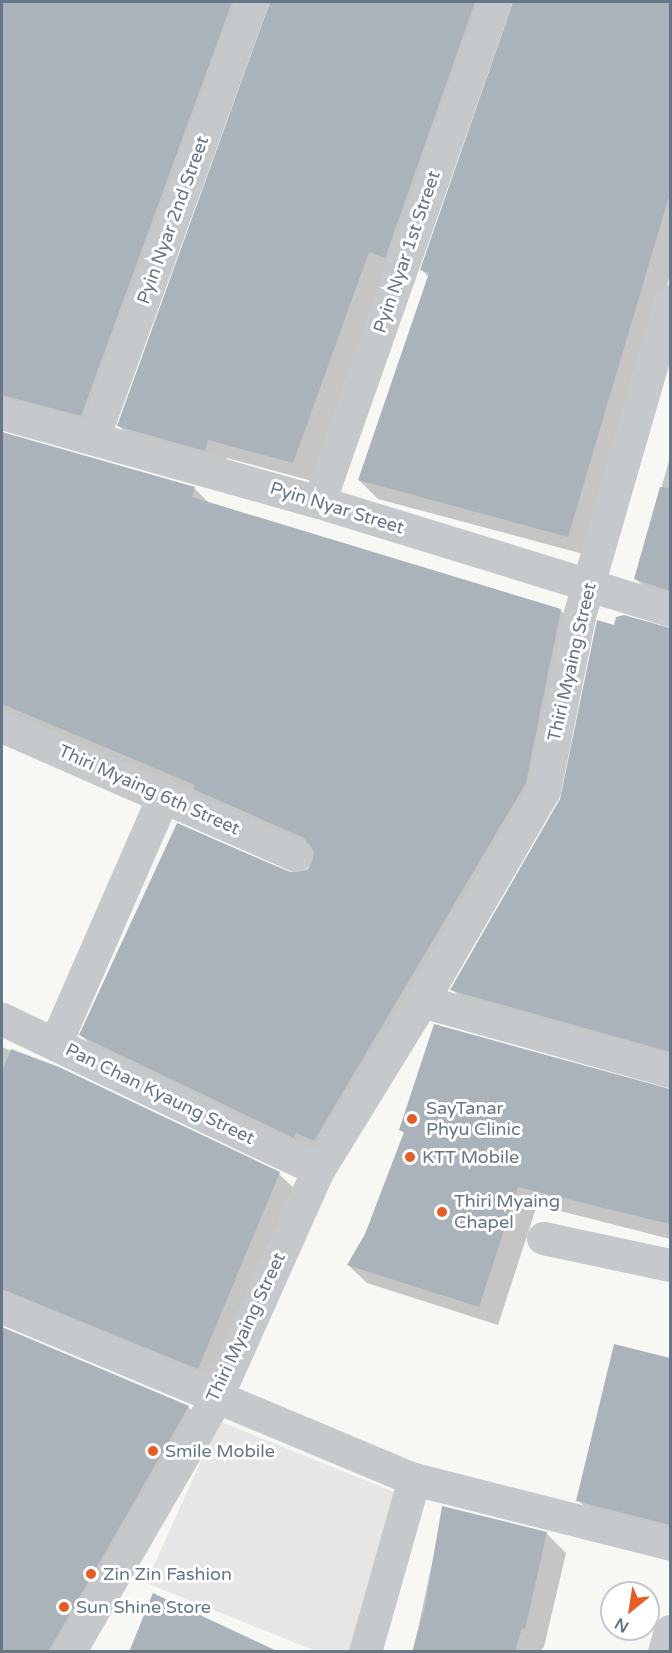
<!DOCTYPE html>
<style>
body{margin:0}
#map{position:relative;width:672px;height:1653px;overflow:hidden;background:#f7f7f4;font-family:"Varela Round",sans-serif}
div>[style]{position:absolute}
.built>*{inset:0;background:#e5e6e5}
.shadow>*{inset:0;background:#0003}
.building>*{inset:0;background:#abb3ba}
.street>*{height:33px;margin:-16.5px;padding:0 16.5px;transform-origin:16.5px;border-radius:16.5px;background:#c5c9cc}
.dots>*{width:16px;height:16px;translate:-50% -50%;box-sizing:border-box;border:3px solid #fff;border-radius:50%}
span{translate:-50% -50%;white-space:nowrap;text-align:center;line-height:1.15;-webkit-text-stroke:6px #fff;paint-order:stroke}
.street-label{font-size:18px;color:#657686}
.poi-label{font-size:18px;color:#657686}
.left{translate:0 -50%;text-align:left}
.frame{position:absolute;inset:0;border:3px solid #657686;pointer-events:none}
.north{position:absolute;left:600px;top:1581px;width:60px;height:60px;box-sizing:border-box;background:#fff;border:2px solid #c1c8cf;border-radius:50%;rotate:210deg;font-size:16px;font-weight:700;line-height:24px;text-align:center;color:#657686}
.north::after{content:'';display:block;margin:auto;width:21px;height:27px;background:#e85c23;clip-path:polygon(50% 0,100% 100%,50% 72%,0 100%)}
</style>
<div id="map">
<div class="built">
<div style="clip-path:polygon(219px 1421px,421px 1503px,370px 1651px,316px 1651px,146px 1583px)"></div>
</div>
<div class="shadow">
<div style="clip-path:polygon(2px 2px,670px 2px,670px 275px,587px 555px,378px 499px,359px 480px,429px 277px,422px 270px,513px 4px,502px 6px,312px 481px,227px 458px,224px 469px,138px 445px,119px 426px,270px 4px,260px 6px,100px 434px,3px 427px,3px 434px,194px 488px,210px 504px,561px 611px,580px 630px,545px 803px,333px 1159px,100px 1054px,81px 1035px,178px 825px,298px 875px,314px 864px,313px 854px,2px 711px)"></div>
<div style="clip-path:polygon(670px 457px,670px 603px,655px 598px,636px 579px)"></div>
<div style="clip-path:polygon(624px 617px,670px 629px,670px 1064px,471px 1008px,452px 989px,562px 800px,615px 627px)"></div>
<div style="clip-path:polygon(2px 1047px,279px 1174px,298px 1192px,217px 1386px,3px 1318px,2px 1329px,188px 1407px,207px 1425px,75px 1652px,2px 1652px)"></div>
<div style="clip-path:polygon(670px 1090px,670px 1239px,537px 1205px,498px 1325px,367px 1283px,348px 1265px,366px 1234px,405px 1134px,401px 1130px)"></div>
<div style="clip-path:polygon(615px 1346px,670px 1360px,670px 1538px,597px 1519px,578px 1500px)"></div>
<div style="clip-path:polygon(444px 1507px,547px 1534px,566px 1553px,544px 1647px,539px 1652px,413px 1652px)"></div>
</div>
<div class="building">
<div style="clip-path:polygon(2px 2px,232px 2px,81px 416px,2px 395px)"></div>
<div style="clip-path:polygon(270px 2px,475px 2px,385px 258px,369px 252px,293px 463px,208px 440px,205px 451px,117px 426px)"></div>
<div style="clip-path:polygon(513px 2px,670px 2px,670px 193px,568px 537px,358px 480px,429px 273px,420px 270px)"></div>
<div style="clip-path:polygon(2px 432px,195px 487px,192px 497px,561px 609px,526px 783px,314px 1141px,296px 1133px,294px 1138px,79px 1035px,177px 823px,289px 872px,308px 870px,314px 852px,304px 838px,193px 789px,195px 785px,2px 704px)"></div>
<div style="clip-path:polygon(660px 487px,670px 488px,670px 591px,634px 579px)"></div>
<div style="clip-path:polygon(624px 615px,670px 628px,670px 1052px,450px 990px,560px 799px,597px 620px,614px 625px,616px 617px)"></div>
<div style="clip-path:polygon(434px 1024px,670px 1089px,670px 1224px,518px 1187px,479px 1307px,347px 1265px,365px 1234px,404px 1132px,399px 1130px)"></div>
<div style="clip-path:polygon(11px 1049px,59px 1067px,280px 1172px,198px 1369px,2px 1289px,2px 1072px)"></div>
<div style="clip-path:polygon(2px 1327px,189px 1406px,48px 1652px,2px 1652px)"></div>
<div style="clip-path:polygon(614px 1344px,670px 1358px,670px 1525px,576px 1501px)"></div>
<div style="clip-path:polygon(442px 1506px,547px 1532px,525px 1629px,522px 1628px,515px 1652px,412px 1652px,425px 1607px)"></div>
<div style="clip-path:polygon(153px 1593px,279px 1652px,129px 1652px)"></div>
</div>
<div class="street">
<div style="left:2px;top:413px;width:329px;rotate:15.7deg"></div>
<div style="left:319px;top:502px;width:367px;rotate:17.1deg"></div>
<div style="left:93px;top:438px;width:464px;rotate:-70deg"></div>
<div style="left:319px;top:502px;width:530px;rotate:-70.61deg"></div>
<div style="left:2px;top:726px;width:321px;rotate:23.7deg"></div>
<div style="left:422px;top:1001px;width:258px;rotate:15.8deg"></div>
<div style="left:2px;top:1019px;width:350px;rotate:25.5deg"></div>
<div style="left:55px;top:1044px;width:273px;rotate:-66.4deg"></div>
<div style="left:543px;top:1238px;width:130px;rotate:12deg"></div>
<div style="left:2px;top:1307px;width:446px;rotate:22.7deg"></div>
<div style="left:414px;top:1479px;width:264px;rotate:14.2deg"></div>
<div style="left:69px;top:1652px;width:293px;rotate:-59.9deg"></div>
<div style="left:216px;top:1398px;width:250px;rotate:-65.9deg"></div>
<div style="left:318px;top:1170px;width:198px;rotate:-58.4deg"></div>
<div style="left:422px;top:1001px;width:244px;rotate:-60deg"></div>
<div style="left:544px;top:790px;width:177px;rotate:-78.6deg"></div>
<div style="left:579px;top:616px;width:328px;rotate:-73.9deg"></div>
<div style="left:365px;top:1652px;width:180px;rotate:-74.2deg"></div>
<div style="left:664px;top:1652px;width:22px;rotate:-74deg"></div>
</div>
<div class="dots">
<div style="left:412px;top:1119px;background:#e85c23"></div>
<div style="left:410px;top:1157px;background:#e85c23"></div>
<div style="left:442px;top:1212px;background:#e85c23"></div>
<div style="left:153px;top:1451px;background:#e85c23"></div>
<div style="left:91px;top:1574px;background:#e85c23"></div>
<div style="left:64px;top:1607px;background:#e85c23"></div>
</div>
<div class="street-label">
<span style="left:173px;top:220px;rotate:-70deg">Pyin Nyar 2nd Street</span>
<span style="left:407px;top:252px;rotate:-71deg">Pyin Nyar 1st Street</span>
<span style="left:337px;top:508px;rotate:17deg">Pyin Nyar Street</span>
<span style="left:572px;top:662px;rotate:-77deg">Thiri Myaing Street</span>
<span style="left:149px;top:790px;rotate:24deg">Thiri Myaing 6th Street</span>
<span style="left:160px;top:1094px;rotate:26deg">Pan Chan Kyaung Street</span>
<span style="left:246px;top:1327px;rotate:-65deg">Thiri Myaing Street</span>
</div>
<div class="poi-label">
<span class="left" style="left:426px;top:1119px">SayTanar<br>Phyu Clinic</span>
<span class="left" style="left:422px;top:1157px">KTT Mobile</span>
<span class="left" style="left:454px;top:1212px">Thiri Myaing<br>Chapel</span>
<span class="left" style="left:165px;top:1451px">Smile Mobile</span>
<span class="left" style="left:103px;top:1574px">Zin Zin Fashion</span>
<span class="left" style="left:76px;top:1607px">Sun Shine Store</span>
</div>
<div class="frame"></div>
<div class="north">N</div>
</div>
